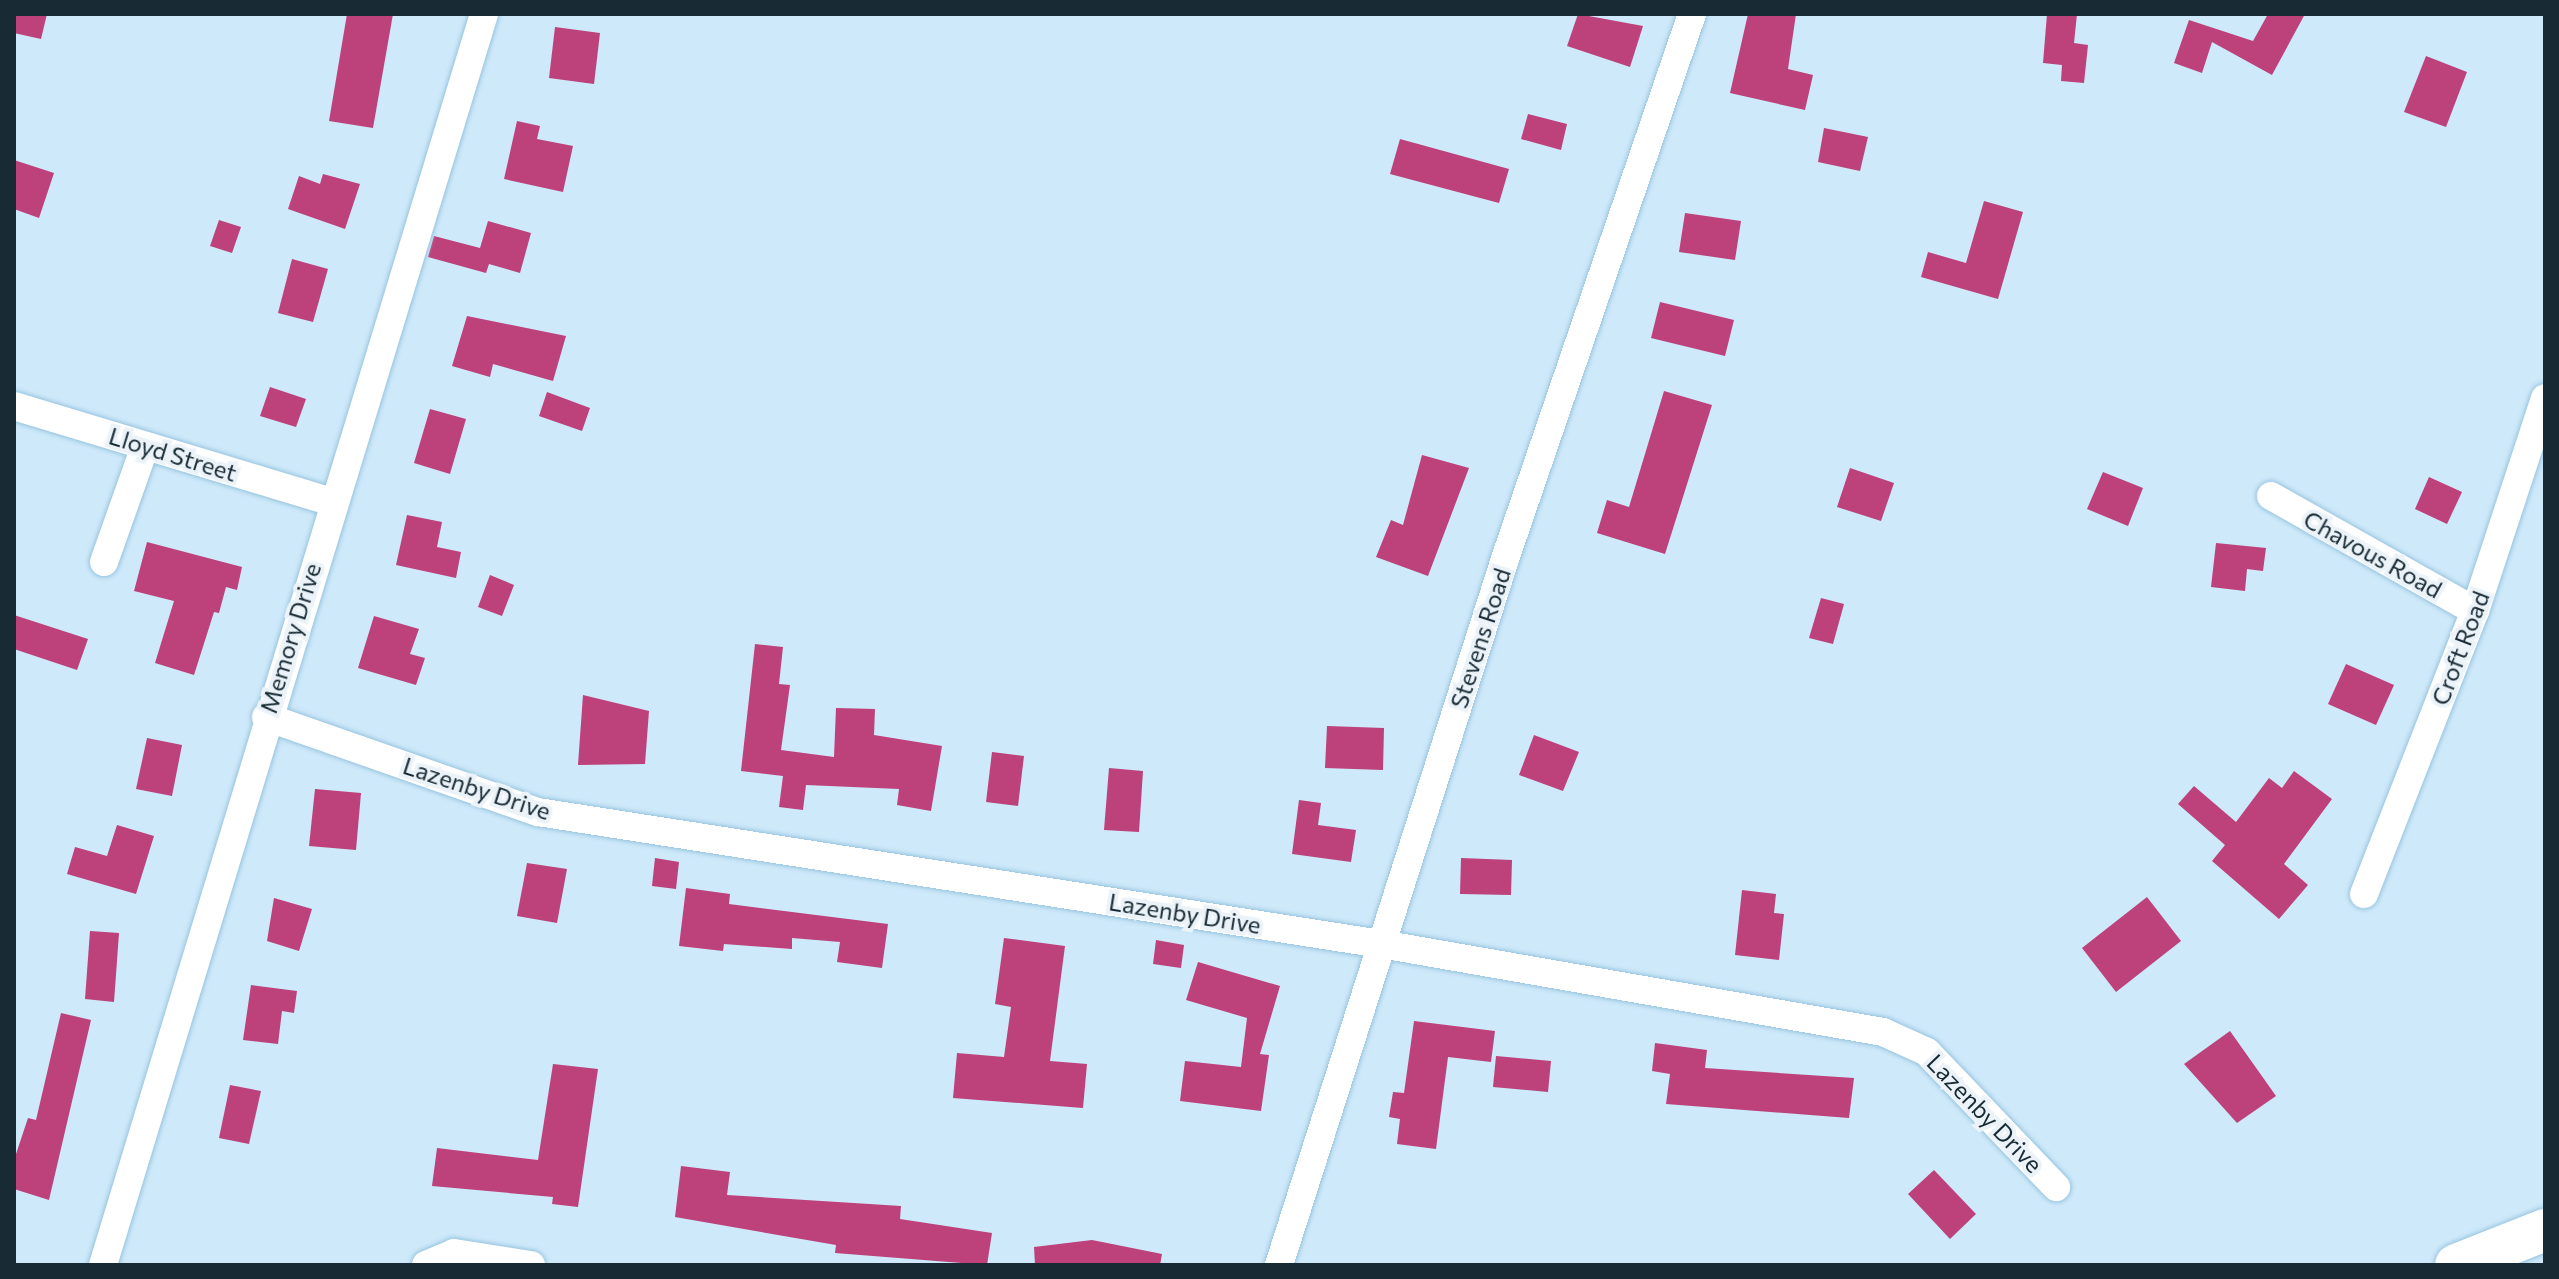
<!DOCTYPE html>
<style>
body{margin:0}
#map{position:relative;width:2559px;height:1279px;overflow:hidden;background:#cee9fa;font-family:Commissioner,sans-serif}
div>[style]{position:absolute}
.building>*{inset:0;background:#bd417a}
.roads{filter:drop-shadow(0 0 2px #97c4df) drop-shadow(0 0 2px #97c4df)}
.minor>*{height:28px;margin:-14px;padding:0 14px;transform-origin:14px;border-radius:14px;background:#fff}
.highway>*{height:42px;margin:-21px;padding:0 21px;transform-origin:21px;border-radius:21px;background:#fff}
span{translate:-50% -50%;white-space:nowrap;text-align:center;line-height:1.15;-webkit-text-stroke:8px #ebf3f9;paint-order:stroke}
.street-label{font-size:24px;color:#182a34}
.frame{position:absolute;inset:0;border:16px solid #182a34;pointer-events:none}
</style>
<div id="map">
<div class="building">
<div style="clip-path:polygon(14px 14px,47px 14px,41px 39px,14px 33px)"></div>
<div style="clip-path:polygon(347px 14px,393px 14px,373px 128px,329px 121px)"></div>
<div style="clip-path:polygon(1578px 14px,1643px 26px,1630px 67px,1567px 46px)"></div>
<div style="clip-path:polygon(1748px 14px,1796px 14px,1788px 69px,1813px 75px,1805px 110px,1730px 93px)"></div>
<div style="clip-path:polygon(2047px 14px,2077px 14px,2074px 43px,2088px 45px,2084px 83px,2061px 81px,2062px 65px,2043px 63px)"></div>
<div style="clip-path:polygon(2268px 14px,2305px 14px,2272px 75px,2212px 42px,2202px 73px,2174px 63px,2189px 20px,2253px 41px)"></div>
<div style="clip-path:polygon(555px 27px,600px 33px,594px 84px,549px 78px)"></div>
<div style="clip-path:polygon(2426px 56px,2467px 72px,2446px 127px,2404px 112px)"></div>
<div style="clip-path:polygon(1528px 114px,1567px 124px,1561px 150px,1521px 139px)"></div>
<div style="clip-path:polygon(517px 121px,540px 126px,537px 139px,573px 146px,563px 192px,504px 179px)"></div>
<div style="clip-path:polygon(1824px 128px,1868px 137px,1860px 171px,1818px 162px)"></div>
<div style="clip-path:polygon(1400px 139px,1509px 169px,1499px 203px,1390px 174px)"></div>
<div style="clip-path:polygon(14px 160px,54px 173px,39px 218px,14px 209px)"></div>
<div style="clip-path:polygon(323px 174px,360px 184px,345px 229px,288px 209px,299px 176px,320px 184px)"></div>
<div style="clip-path:polygon(1984px 201px,2023px 212px,1998px 299px,1921px 277px,1928px 252px,1966px 263px)"></div>
<div style="clip-path:polygon(1685px 213px,1741px 221px,1735px 260px,1679px 252px)"></div>
<div style="clip-path:polygon(219px 220px,241px 227px,232px 253px,210px 246px)"></div>
<div style="clip-path:polygon(488px 221px,531px 233px,520px 273px,489px 264px,486px 273px,428px 257px,434px 236px,480px 248px)"></div>
<div style="clip-path:polygon(292px 259px,328px 269px,313px 322px,278px 313px)"></div>
<div style="clip-path:polygon(1660px 302px,1734px 320px,1725px 356px,1651px 338px)"></div>
<div style="clip-path:polygon(467px 316px,566px 336px,553px 381px,493px 364px,490px 377px,452px 366px)"></div>
<div style="clip-path:polygon(270px 387px,306px 399px,296px 427px,260px 416px)"></div>
<div style="clip-path:polygon(1664px 391px,1712px 405px,1665px 554px,1597px 533px,1607px 500px,1629px 507px)"></div>
<div style="clip-path:polygon(547px 392px,590px 408px,582px 431px,539px 416px)"></div>
<div style="clip-path:polygon(430px 409px,466px 419px,450px 474px,414px 463px)"></div>
<div style="clip-path:polygon(1422px 455px,1469px 468px,1428px 576px,1376px 557px,1391px 520px,1403px 525px)"></div>
<div style="clip-path:polygon(1850px 468px,1894px 483px,1881px 521px,1837px 507px)"></div>
<div style="clip-path:polygon(2103px 472px,2143px 488px,2128px 526px,2087px 509px)"></div>
<div style="clip-path:polygon(2429px 477px,2462px 492px,2447px 524px,2415px 509px)"></div>
<div style="clip-path:polygon(407px 515px,442px 522px,437px 547px,461px 552px,456px 578px,396px 565px)"></div>
<div style="clip-path:polygon(147px 542px,242px 567px,237px 590px,226px 587px,219px 613px,214px 612px,194px 675px,155px 663px,174px 601px,134px 591px)"></div>
<div style="clip-path:polygon(2216px 543px,2266px 548px,2263px 571px,2247px 569px,2245px 591px,2211px 587px)"></div>
<div style="clip-path:polygon(490px 575px,514px 585px,502px 616px,478px 607px)"></div>
<div style="clip-path:polygon(1821px 598px,1844px 604px,1833px 644px,1809px 638px)"></div>
<div style="clip-path:polygon(14px 615px,88px 639px,77px 670px,14px 649px)"></div>
<div style="clip-path:polygon(374px 616px,419px 629px,410px 654px,425px 658px,416px 685px,358px 668px)"></div>
<div style="clip-path:polygon(755px 644px,783px 647px,779px 684px,790px 685px,781px 750px,834px 757px,836px 708px,875px 709px,874px 735px,942px 746px,931px 811px,897px 805px,899px 789px,806px 785px,803px 810px,779px 807px,783px 776px,741px 771px)"></div>
<div style="clip-path:polygon(2346px 664px,2394px 685px,2376px 725px,2328px 704px)"></div>
<div style="clip-path:polygon(583px 695px,649px 711px,645px 764px,578px 765px)"></div>
<div style="clip-path:polygon(1327px 726px,1384px 728px,1383px 770px,1325px 768px)"></div>
<div style="clip-path:polygon(1534px 735px,1579px 752px,1563px 791px,1519px 775px)"></div>
<div style="clip-path:polygon(147px 738px,182px 745px,172px 796px,136px 789px)"></div>
<div style="clip-path:polygon(992px 752px,1024px 756px,1018px 806px,986px 802px)"></div>
<div style="clip-path:polygon(1109px 768px,1143px 771px,1139px 832px,1104px 830px)"></div>
<div style="clip-path:polygon(2294px 771px,2332px 799px,2284px 864px,2308px 885px,2279px 919px,2212px 861px,2225px 845px,2178px 804px,2194px 786px,2236px 822px,2269px 778px,2282px 788px)"></div>
<div style="clip-path:polygon(315px 789px,361px 793px,356px 850px,309px 846px)"></div>
<div style="clip-path:polygon(1299px 800px,1321px 803px,1318px 825px,1356px 830px,1351px 862px,1292px 854px)"></div>
<div style="clip-path:polygon(117px 825px,154px 836px,136px 894px,67px 874px,75px 847px,107px 856px)"></div>
<div style="clip-path:polygon(655px 858px,679px 862px,676px 889px,652px 886px)"></div>
<div style="clip-path:polygon(1461px 858px,1512px 860px,1511px 895px,1460px 894px)"></div>
<div style="clip-path:polygon(527px 863px,567px 869px,557px 923px,517px 916px)"></div>
<div style="clip-path:polygon(686px 888px,730px 894px,729px 904px,888px 924px,882px 968px,837px 962px,840px 942px,792px 938px,792px 949px,724px 944px,723px 951px,679px 946px)"></div>
<div style="clip-path:polygon(1742px 890px,1776px 894px,1774px 913px,1784px 914px,1779px 960px,1735px 955px)"></div>
<div style="clip-path:polygon(2147px 897px,2181px 941px,2116px 992px,2082px 948px)"></div>
<div style="clip-path:polygon(274px 898px,312px 909px,299px 951px,267px 941px)"></div>
<div style="clip-path:polygon(90px 931px,119px 933px,114px 1002px,85px 999px)"></div>
<div style="clip-path:polygon(1004px 938px,1065px 946px,1050px 1061px,1087px 1064px,1083px 1108px,953px 1098px,957px 1053px,1004px 1057px,1011px 1007px,995px 1004px)"></div>
<div style="clip-path:polygon(1156px 940px,1184px 945px,1181px 968px,1153px 964px)"></div>
<div style="clip-path:polygon(1198px 962px,1280px 986px,1260px 1054px,1269px 1055px,1261px 1111px,1180px 1101px,1185px 1061px,1241px 1067px,1247px 1018px,1186px 1000px)"></div>
<div style="clip-path:polygon(251px 985px,297px 991px,294px 1013px,282px 1011px,278px 1044px,243px 1040px)"></div>
<div style="clip-path:polygon(61px 1013px,91px 1020px,49px 1200px,14px 1189px,14px 1160px,28px 1118px,36px 1120px)"></div>
<div style="clip-path:polygon(1414px 1021px,1495px 1031px,1491px 1062px,1448px 1057px,1436px 1149px,1397px 1144px,1400px 1119px,1389px 1117px,1393px 1092px,1404px 1093px)"></div>
<div style="clip-path:polygon(2230px 1031px,2276px 1096px,2237px 1123px,2184px 1064px)"></div>
<div style="clip-path:polygon(1655px 1043px,1707px 1050px,1705px 1068px,1854px 1078px,1849px 1118px,1666px 1104px,1670px 1074px,1652px 1071px)"></div>
<div style="clip-path:polygon(1496px 1056px,1551px 1061px,1548px 1092px,1493px 1087px)"></div>
<div style="clip-path:polygon(553px 1064px,598px 1069px,578px 1207px,552px 1204px,553px 1197px,432px 1186px,437px 1148px,538px 1160px)"></div>
<div style="clip-path:polygon(230px 1085px,261px 1091px,249px 1144px,219px 1138px)"></div>
<div style="clip-path:polygon(681px 1166px,730px 1172px,727px 1195px,901px 1206px,900px 1219px,992px 1233px,987px 1265px,835px 1253px,836px 1245px,675px 1217px)"></div>
<div style="clip-path:polygon(1934px 1170px,1976px 1214px,1950px 1239px,1908px 1194px)"></div>
<div style="clip-path:polygon(1092px 1240px,1162px 1254px,1160px 1265px,1035px 1265px,1034px 1247px)"></div>
</div>
<div class="roads">
<div class="minor">
<div style="left:14px;top:406px;width:332px;rotate:16.8deg"></div>
<div style="left:2271px;top:496px;width:234px;rotate:29.4deg"></div>
<div style="left:104px;top:562px;width:123px;rotate:-70.5deg"></div>
<div style="left:266px;top:717px;width:288px;rotate:19.3deg"></div>
<div style="left:538px;top:812px;width:853px;rotate:8.9deg"></div>
<div style="left:1381px;top:944px;width:510px;rotate:9.94deg"></div>
<div style="left:1883px;top:1032px;width:48px;rotate:24.4deg"></div>
<div style="left:1927px;top:1052px;width:187px;rotate:46.3deg"></div>
<div style="left:2364px;top:894px;width:304px;rotate:-68.6deg"></div>
<div style="left:2475px;top:611px;width:224px;rotate:-71.8deg"></div>
<div style="left:103px;top:1265px;width:1308px;rotate:-73.06deg"></div>
<div style="left:426px;top:1265px;width:30px;rotate:-23deg"></div>
<div style="left:454px;top:1253px;width:78px;rotate:8.9deg"></div>
<div style="left:1279px;top:1265px;width:741px;rotate:-72.25deg"></div>
<div style="left:1505px;top:559px;width:576px;rotate:-71.06deg"></div>
</div>
<div class="highway">
<div style="left:2456px;top:1265px;width:96px;rotate:-21.5deg"></div>
</div>
</div>
<div class="street-label">
<span style="left:173px;top:454px;rotate:17deg">Lloyd Street</span>
<span style="left:2373px;top:554px;rotate:29deg">Chavous Road</span>
<span style="left:290px;top:638px;rotate:-73deg">Memory Drive</span>
<span style="left:1480px;top:638px;rotate:-72deg">Stevens Road</span>
<span style="left:2460px;top:648px;rotate:-69deg">Croft Road</span>
<span style="left:477px;top:788px;rotate:18deg">Lazenby Drive</span>
<span style="left:1185px;top:913px;rotate:9deg">Lazenby Drive</span>
<span style="left:1985px;top:1113px;rotate:46deg">Lazenby Drive</span>
</div>
<div class="frame"></div>
</div>
